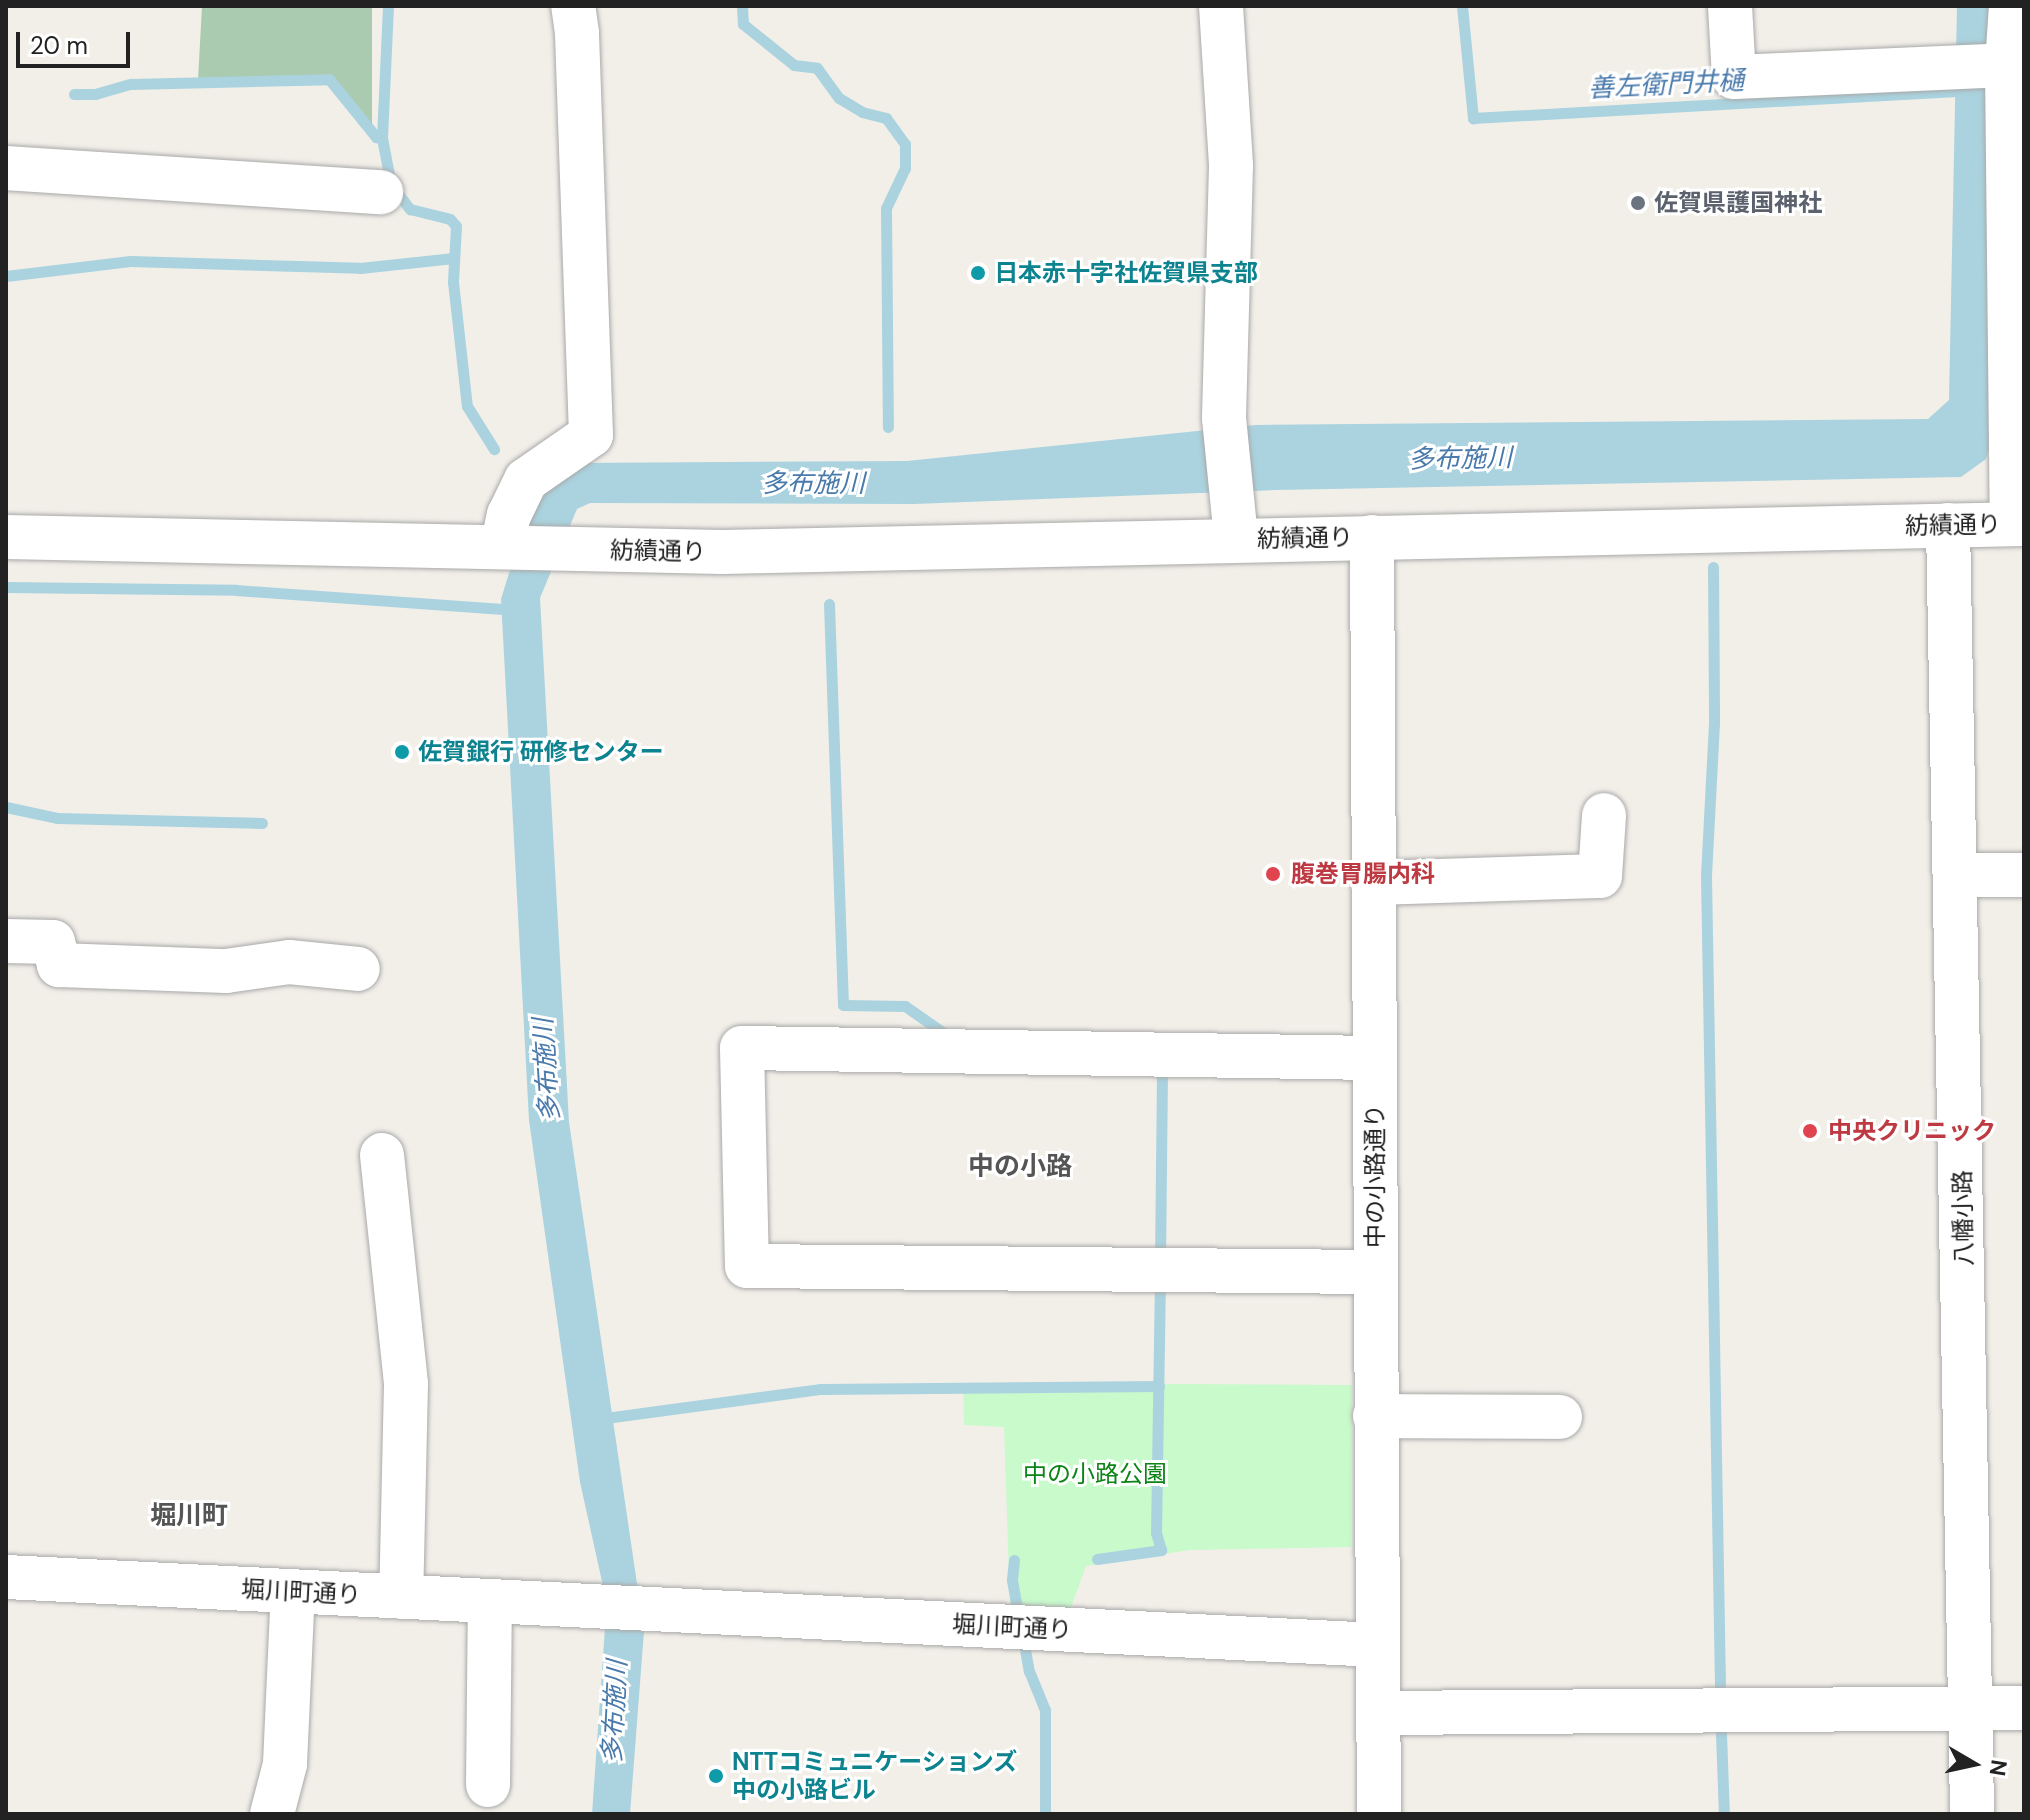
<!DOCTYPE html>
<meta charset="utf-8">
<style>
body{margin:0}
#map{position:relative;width:2030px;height:1820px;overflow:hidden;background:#f2efe9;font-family:"DM Sans","Noto Sans JP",sans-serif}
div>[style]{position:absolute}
.cemetery>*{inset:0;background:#aacbaf}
.park>*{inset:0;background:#c8facc}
.water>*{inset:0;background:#aad3df}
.stream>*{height:11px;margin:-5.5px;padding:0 5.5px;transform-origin:5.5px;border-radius:5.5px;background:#aad3df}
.roads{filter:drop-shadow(0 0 2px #a9a9a9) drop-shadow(0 0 2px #a9a9a9)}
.minor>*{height:44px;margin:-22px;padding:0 22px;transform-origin:22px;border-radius:22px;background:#fff}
.dots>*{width:22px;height:22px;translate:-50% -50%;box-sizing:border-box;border:4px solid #fff;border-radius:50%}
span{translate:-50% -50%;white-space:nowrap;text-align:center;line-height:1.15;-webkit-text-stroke:6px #fff;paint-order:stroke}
.worship-label{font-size:24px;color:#5b616d;font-weight:700}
.left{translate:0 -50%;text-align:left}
.culture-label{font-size:24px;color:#0d838f;font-weight:700}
.street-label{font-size:24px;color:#222}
.health-label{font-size:24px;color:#be3a42;font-weight:700}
.park-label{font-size:24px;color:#0c8416}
.water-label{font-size:26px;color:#4a7aab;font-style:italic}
.neighbourhood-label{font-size:26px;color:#555;font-weight:700}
.frame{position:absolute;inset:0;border:8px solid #222;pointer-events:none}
.north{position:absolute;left:1934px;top:1724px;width:80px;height:80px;-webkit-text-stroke:6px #fff;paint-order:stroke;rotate:99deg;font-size:22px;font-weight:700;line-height:32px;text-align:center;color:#222}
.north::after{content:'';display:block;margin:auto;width:28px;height:36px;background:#222;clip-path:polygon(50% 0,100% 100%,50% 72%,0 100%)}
.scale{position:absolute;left:16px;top:32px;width:114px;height:36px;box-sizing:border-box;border:4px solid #222;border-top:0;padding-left:10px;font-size:24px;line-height:28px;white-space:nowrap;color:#222;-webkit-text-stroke:6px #fff;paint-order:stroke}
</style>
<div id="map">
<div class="cemetery">
<div style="clip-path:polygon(202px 6px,372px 6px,372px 127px,330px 76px,198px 80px)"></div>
</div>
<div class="park">
<div style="clip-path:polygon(963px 1383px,1352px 1385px,1351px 1547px,1190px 1550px,1086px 1566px,1070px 1610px,1010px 1607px,1004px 1427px,964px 1425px)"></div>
</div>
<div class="water">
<div style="clip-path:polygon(1957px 6px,1995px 6px,1993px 435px,1986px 459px,1961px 477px,1276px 490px,914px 504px,590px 503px,577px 509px,540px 598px,569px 1122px,644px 1631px,630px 1814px,592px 1814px,605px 1628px,603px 1586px,580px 1482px,529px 1120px,501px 599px,533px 496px,574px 463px,907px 461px,1255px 425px,1928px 419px,1949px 400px)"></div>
</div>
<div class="stream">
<div style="left:388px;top:6px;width:132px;rotate:92.6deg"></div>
<div style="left:382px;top:138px;width:48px;rotate:79.2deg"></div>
<div style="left:391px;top:185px;width:31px;rotate:52deg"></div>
<div style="left:410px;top:209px;width:41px;rotate:14deg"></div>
<div style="left:450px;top:219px;width:9px;rotate:49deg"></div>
<div style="left:456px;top:226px;width:56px;rotate:93.1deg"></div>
<div style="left:453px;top:282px;width:125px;rotate:83.6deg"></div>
<div style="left:467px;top:406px;width:51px;rotate:57.9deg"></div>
<div style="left:742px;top:6px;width:18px;rotate:87deg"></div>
<div style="left:743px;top:24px;width:65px;rotate:38.8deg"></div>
<div style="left:794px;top:65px;width:23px;rotate:7deg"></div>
<div style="left:817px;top:68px;width:37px;rotate:54deg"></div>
<div style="left:839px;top:98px;width:27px;rotate:31deg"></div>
<div style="left:862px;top:112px;width:25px;rotate:14deg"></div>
<div style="left:886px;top:118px;width:32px;rotate:54deg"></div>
<div style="left:905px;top:144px;width:24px;rotate:90deg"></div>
<div style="left:905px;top:168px;width:44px;rotate:115.4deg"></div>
<div style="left:886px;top:208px;width:219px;rotate:89.5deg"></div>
<div style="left:1462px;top:6px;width:113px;rotate:84.4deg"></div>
<div style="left:1473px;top:118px;width:498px;rotate:-3.2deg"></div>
<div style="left:74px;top:94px;width:21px"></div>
<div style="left:95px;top:94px;width:37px;rotate:-16deg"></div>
<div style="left:131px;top:84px;width:198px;rotate:-1.4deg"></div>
<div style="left:329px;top:79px;width:75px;rotate:51deg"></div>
<div style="left:376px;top:137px;width:6px;rotate:9deg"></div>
<div style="left:6px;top:276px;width:125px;rotate:-6.9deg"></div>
<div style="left:130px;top:261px;width:230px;rotate:1.7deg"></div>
<div style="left:360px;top:268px;width:94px;rotate:-6.1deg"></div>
<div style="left:1713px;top:567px;width:156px;rotate:89.6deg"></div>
<div style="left:1714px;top:723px;width:153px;rotate:93deg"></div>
<div style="left:1706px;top:876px;width:814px;rotate:89.01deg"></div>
<div style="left:6px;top:587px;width:230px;rotate:0.7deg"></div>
<div style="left:236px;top:590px;width:280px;rotate:4.1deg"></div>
<div style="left:829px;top:604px;width:401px;rotate:88deg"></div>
<div style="left:843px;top:1005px;width:62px;rotate:0.9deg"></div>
<div style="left:905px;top:1006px;width:52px;rotate:34.9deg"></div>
<div style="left:6px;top:807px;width:52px;rotate:12.2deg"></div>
<div style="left:57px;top:818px;width:205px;rotate:1.4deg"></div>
<div style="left:1160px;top:1263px;width:199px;rotate:-89.4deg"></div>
<div style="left:598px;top:1419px;width:225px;rotate:-7.7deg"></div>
<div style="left:821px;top:1389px;width:338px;rotate:-0.5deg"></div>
<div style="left:1097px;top:1559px;width:65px;rotate:-8deg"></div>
<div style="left:1161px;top:1550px;width:18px;rotate:-106deg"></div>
<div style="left:1156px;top:1533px;width:253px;rotate:-89.1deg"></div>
<div style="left:1014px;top:1560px;width:20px;rotate:96deg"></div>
<div style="left:1012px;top:1580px;width:39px;rotate:80deg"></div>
<div style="left:1023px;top:1638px;width:34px;rotate:80deg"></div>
<div style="left:1029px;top:1671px;width:42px;rotate:67.7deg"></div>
<div style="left:1045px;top:1710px;width:104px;rotate:90deg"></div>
<div style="left:1721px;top:1734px;width:80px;rotate:87.9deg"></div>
</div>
<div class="roads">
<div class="minor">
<div style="left:1221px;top:6px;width:160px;rotate:86.4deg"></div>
<div style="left:1231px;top:166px;width:252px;rotate:91.6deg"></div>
<div style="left:1224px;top:418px;width:122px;rotate:84.3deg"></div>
<div style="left:1730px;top:6px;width:71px;rotate:86.8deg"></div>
<div style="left:1734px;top:77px;width:273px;rotate:-2.5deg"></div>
<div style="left:2011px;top:6px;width:59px;rotate:93.9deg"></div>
<div style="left:2007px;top:65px;width:459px;rotate:89.4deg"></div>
<div style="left:6px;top:168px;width:376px;rotate:3.7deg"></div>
<div style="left:1948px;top:525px;width:1289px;rotate:88.93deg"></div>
<div style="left:6px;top:537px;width:716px;rotate:1.2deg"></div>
<div style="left:722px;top:552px;width:1302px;rotate:-1.23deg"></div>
<div style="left:1372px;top:537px;width:1277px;rotate:89.69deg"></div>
<div style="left:502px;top:547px;width:33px;rotate:-78deg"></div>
<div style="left:509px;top:515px;width:39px;rotate:-64deg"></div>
<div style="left:526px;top:480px;width:79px;rotate:-34.7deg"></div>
<div style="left:591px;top:435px;width:402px;rotate:-92deg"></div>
<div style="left:577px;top:33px;width:27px;rotate:-98deg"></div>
<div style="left:1955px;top:875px;width:69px"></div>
<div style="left:1373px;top:883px;width:227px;rotate:-1.8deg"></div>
<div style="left:1600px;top:876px;width:61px;rotate:-86.2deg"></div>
<div style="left:6px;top:941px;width:47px;rotate:1.2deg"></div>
<div style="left:53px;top:942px;width:24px;rotate:75deg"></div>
<div style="left:59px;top:965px;width:167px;rotate:2.1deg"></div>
<div style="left:226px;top:971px;width:64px;rotate:-8.1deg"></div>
<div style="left:289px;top:962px;width:69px;rotate:5.8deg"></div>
<div style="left:1374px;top:1058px;width:632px;rotate:-179.09deg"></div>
<div style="left:742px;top:1048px;width:218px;rotate:88.7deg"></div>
<div style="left:747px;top:1266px;width:628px;rotate:0.55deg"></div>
<div style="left:382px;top:1155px;width:230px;rotate:84deg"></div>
<div style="left:406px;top:1384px;width:213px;rotate:91.3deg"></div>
<div style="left:1375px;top:1416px;width:185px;rotate:0.3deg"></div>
<div style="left:6px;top:1577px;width:1373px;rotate:2.84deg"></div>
<div style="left:1379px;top:1713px;width:645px;rotate:-0.44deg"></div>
<div style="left:488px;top:1785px;width:184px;rotate:-89.4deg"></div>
<div style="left:272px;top:1814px;width:52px;rotate:-75.4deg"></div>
<div style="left:285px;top:1764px;width:173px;rotate:-87.4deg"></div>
</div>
</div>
<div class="dots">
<div style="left:1638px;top:203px;background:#6b7280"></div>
<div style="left:978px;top:273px;background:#0f9aa8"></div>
<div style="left:402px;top:752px;background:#0f9aa8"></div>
<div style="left:1273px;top:874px;background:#e0444e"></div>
<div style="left:1810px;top:1131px;background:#e0444e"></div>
<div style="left:716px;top:1776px;background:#0f9aa8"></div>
</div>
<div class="worship-label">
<span class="left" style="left:1654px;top:203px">佐賀県護国神社</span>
</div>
<div class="culture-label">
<span class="left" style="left:994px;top:273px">日本赤十字社佐賀県支部</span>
<span class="left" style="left:418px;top:752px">佐賀銀行 研修センター</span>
<span class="left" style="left:732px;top:1776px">NTTコミュニケーションズ<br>中の小路ビル</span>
</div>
<div class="street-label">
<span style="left:1953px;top:525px;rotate:-1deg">紡績通り</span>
<span style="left:1305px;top:538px;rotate:-1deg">紡績通り</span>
<span style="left:658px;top:551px;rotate:1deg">紡績通り</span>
<span style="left:1375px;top:1176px;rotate:-90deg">中の小路通り</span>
<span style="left:1963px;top:1218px;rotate:-91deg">八幡小路</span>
<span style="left:301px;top:1592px;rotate:3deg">堀川町通り</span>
<span style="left:1012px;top:1627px;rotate:3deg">堀川町通り</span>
</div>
<div class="health-label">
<span class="left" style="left:1291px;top:874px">腹巻胃腸内科</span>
<span class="left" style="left:1828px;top:1131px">中央クリニック</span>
</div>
<div class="park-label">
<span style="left:1095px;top:1474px">中の小路公園</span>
</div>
<div class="water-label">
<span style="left:1666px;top:85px;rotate:-3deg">善左衛門井樋</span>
<span style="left:1460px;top:459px;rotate:-1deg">多布施川</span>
<span style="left:813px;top:484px">多布施川</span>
<span style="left:547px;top:1070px;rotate:-94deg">多布施川</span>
<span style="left:615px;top:1712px;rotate:-87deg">多布施川</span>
</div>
<div class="neighbourhood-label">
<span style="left:1020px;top:1167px">中の小路</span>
<span style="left:189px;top:1516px">堀川町</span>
</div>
<div class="frame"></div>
<div class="north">N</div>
<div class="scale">20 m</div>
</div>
